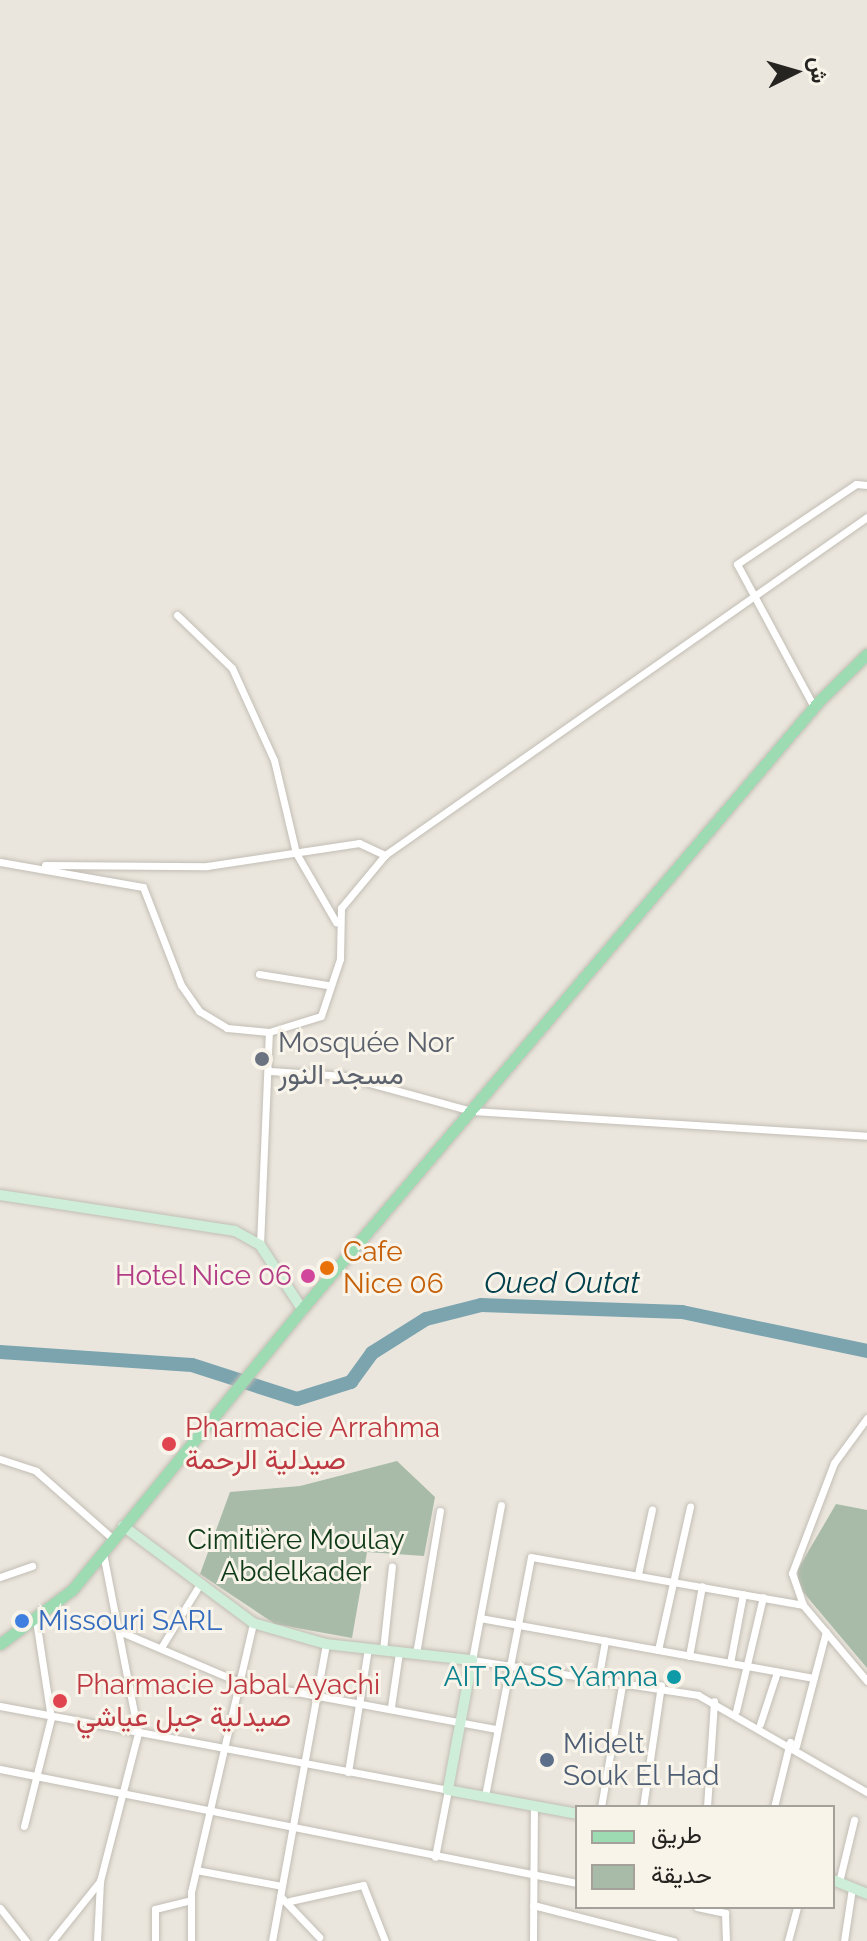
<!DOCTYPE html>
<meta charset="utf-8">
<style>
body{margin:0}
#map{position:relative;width:867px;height:1941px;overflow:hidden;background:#ebe6dd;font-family:Raleway,Vazirmatn,sans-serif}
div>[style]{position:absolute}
.green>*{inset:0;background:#a8bba9}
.river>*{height:14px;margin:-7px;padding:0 7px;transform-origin:7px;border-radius:7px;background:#7ba4af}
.roads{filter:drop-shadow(0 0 2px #c2beb5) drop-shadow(0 0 2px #c2beb5)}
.street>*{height:7px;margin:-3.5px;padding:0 3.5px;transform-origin:3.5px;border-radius:3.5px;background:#fff}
.secondary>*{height:10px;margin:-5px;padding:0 5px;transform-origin:5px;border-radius:5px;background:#ceeed9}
.primary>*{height:11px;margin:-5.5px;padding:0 5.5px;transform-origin:5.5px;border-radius:5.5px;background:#9ddcb3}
.dots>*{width:22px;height:22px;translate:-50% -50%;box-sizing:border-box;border:4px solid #f8f4ea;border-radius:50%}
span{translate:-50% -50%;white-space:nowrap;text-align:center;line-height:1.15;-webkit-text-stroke:6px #f8f4ea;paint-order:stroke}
.worship-label{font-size:28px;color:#5b616d}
.left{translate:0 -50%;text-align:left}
.food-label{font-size:28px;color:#c56008}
.hotel-label{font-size:28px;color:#b23c85}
.right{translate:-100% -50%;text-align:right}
.health-label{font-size:28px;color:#be3a42}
.park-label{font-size:28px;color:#103b18}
.shop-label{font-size:28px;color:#366cbe}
.culture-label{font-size:28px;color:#0d838f}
.service-label{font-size:28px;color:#4e5e75}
.water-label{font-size:30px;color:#00404d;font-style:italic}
.legend{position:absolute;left:575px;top:1805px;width:260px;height:104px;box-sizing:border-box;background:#f8f4ea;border:2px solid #a4a19a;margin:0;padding:10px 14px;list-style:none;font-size:24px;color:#262421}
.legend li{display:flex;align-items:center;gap:16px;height:40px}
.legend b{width:40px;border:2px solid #a4a19a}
.north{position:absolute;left:755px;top:32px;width:80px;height:80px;-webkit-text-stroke:6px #f8f4ea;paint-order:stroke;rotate:85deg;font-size:22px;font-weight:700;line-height:32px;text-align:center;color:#262421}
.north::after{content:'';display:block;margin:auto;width:28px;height:36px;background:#262421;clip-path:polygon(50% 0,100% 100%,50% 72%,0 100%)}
</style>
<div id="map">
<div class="green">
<div style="clip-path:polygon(397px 1461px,435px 1497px,424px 1556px,367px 1552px,352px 1638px,275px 1624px,200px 1574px,230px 1492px,300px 1486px)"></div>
<div style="clip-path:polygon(836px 1504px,867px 1510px,867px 1668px,798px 1586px,798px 1569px)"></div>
</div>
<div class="river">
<div style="left:0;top:1352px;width:192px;rotate:3.9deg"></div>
<div style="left:192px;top:1365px;width:110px;rotate:17.9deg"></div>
<div style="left:297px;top:1399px;width:57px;rotate:-17.5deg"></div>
<div style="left:351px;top:1382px;width:36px;rotate:-54deg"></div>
<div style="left:372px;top:1353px;width:64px;rotate:-32.2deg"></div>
<div style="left:426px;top:1319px;width:57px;rotate:-14.3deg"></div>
<div style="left:481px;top:1305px;width:201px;rotate:2deg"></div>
<div style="left:682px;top:1312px;width:189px;rotate:11.9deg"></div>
</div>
<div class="roads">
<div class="street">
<div style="left:177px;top:615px;width:76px;rotate:43.9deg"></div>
<div style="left:232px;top:668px;width:101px;rotate:65.5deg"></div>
<div style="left:274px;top:760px;width:96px;rotate:76.7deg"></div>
<div style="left:296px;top:853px;width:80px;rotate:59.9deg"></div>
<div style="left:814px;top:707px;width:162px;rotate:-118.3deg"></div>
<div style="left:737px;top:564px;width:143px;rotate:-33.9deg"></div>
<div style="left:856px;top:484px;width:11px;rotate:5deg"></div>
<div style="left:0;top:862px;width:145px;rotate:9.9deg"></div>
<div style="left:143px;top:887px;width:105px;rotate:68.8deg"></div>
<div style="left:181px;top:985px;width:32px;rotate:55deg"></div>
<div style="left:199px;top:1011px;width:33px;rotate:31deg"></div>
<div style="left:227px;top:1028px;width:42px;rotate:5.4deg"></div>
<div style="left:269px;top:1032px;width:54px;rotate:-17.1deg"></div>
<div style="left:321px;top:1016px;width:60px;rotate:-71.6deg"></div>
<div style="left:340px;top:959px;width:51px;rotate:-88.9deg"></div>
<div style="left:341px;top:908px;width:69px;rotate:-50.3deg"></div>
<div style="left:385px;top:855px;width:589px;rotate:-35.04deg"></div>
<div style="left:45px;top:865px;width:162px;rotate:0.4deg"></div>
<div style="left:207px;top:866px;width:154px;rotate:-8.6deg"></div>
<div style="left:359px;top:843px;width:29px;rotate:25deg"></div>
<div style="left:259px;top:974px;width:69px;rotate:9.2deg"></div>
<div style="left:270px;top:1071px;width:74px;rotate:3.9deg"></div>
<div style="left:344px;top:1076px;width:133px;rotate:15.3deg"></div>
<div style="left:472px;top:1111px;width:396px;rotate:3.6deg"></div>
<div style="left:260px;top:1245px;width:213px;rotate:-87.6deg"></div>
<div style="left:867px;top:1418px;width:56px;rotate:126.3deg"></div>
<div style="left:834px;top:1463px;width:118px;rotate:110.9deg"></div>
<div style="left:792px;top:1573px;width:34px;rotate:71deg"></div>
<div style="left:803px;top:1605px;width:99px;rotate:49.9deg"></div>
<div style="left:0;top:1459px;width:38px;rotate:18deg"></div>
<div style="left:36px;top:1471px;width:103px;rotate:41.4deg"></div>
<div style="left:501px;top:1505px;width:158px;rotate:100.6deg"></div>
<div style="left:472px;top:1660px;width:229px;rotate:8.8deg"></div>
<div style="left:698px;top:1695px;width:195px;rotate:29.9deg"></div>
<div style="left:638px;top:1574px;width:66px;rotate:-77.8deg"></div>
<div style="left:0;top:1577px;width:34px;rotate:-19deg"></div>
<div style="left:480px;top:1618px;width:339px;rotate:10.2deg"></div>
<div style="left:119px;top:1631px;width:128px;rotate:23deg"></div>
<div style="left:237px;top:1681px;width:264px;rotate:10.5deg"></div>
<div style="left:162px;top:1646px;width:73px;rotate:-58.5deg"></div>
<div style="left:383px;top:1650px;width:84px;rotate:-83.9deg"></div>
<div style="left:658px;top:1650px;width:147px;rotate:-77.4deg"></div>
<div style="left:416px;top:1654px;width:145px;rotate:-80.5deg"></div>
<div style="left:689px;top:1656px;width:71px;rotate:-79.5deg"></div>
<div style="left:730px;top:1663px;width:70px;rotate:-79.3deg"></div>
<div style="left:599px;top:1675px;width:35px;rotate:-80deg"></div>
<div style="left:0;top:1706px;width:456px;rotate:10.6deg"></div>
<div style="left:448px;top:1790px;width:68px;rotate:101deg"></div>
<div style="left:391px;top:1707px;width:56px;rotate:-81.7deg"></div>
<div style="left:736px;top:1711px;width:117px;rotate:-76.7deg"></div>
<div style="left:760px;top:1724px;width:55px;rotate:-71.9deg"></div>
<div style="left:796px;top:1746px;width:118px;rotate:-75.3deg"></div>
<div style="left:0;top:1769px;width:588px;rotate:11.18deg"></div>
<div style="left:348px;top:1772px;width:126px;rotate:-80.8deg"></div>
<div style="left:485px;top:1796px;width:243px;rotate:-79.1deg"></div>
<div style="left:531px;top:1557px;width:276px;rotate:10deg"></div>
<div style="left:601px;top:1807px;width:130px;rotate:-80.2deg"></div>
<div style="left:643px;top:1807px;width:123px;rotate:-81.6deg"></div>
<div style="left:707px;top:1807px;width:106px;rotate:-86.2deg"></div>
<div style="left:774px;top:1807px;width:67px;rotate:-76.2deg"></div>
<div style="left:24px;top:1826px;width:111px;rotate:-76deg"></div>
<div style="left:51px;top:1718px;width:99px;rotate:-98.7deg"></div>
<div style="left:196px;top:1870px;width:87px;rotate:10.5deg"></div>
<div style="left:839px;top:1882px;width:64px;rotate:-76.4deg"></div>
<div style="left:280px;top:1896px;width:57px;rotate:46.4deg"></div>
<div style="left:290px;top:1901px;width:75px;rotate:-12.4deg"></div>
<div style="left:363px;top:1885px;width:60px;rotate:68.6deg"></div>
<div style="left:533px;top:1905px;width:145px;rotate:14.4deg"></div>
<div style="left:697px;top:1907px;width:29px;rotate:12deg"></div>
<div style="left:725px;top:1913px;width:28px;rotate:88deg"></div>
<div style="left:0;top:1908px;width:42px;rotate:51.8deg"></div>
<div style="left:52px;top:1941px;width:77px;rotate:-51.3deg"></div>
<div style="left:100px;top:1881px;width:153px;rotate:-75.6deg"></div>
<div style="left:138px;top:1733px;width:183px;rotate:-101deg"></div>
<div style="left:97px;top:1941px;width:60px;rotate:-87.1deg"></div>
<div style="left:155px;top:1941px;width:32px;rotate:-90deg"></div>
<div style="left:155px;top:1909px;width:36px;rotate:-14deg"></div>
<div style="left:191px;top:1941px;width:49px;rotate:-90deg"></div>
<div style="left:191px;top:1892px;width:276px;rotate:-77deg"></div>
<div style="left:272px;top:1941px;width:302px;rotate:-79.7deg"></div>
<div style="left:533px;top:1941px;width:135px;rotate:-89.6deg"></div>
<div style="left:788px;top:1941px;width:35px;rotate:-75deg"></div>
<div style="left:844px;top:1941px;width:54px;rotate:-81.4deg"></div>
</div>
<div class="secondary">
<div style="left:0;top:1195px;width:238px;rotate:8.7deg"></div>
<div style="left:235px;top:1231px;width:29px;rotate:29deg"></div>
<div style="left:260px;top:1245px;width:77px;rotate:56.7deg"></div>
<div style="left:123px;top:1526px;width:162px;rotate:36.7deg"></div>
<div style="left:253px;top:1623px;width:76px;rotate:16deg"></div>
<div style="left:326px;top:1644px;width:147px;rotate:6.3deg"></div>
<div style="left:472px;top:1660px;width:132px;rotate:100.5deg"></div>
<div style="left:448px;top:1790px;width:131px;rotate:10.5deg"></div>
<div style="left:833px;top:1880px;width:37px;rotate:22deg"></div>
</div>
<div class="primary">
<div style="left:0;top:1644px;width:90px;rotate:-36.9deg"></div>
<div style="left:72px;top:1590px;width:363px;rotate:-50.7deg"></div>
<div style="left:302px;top:1309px;width:800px;rotate:-49.62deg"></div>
<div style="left:820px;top:700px;width:66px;rotate:-44.4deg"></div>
</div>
</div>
<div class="dots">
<div style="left:262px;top:1059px;background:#6b7280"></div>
<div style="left:327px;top:1268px;background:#e8710a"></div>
<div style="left:308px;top:1276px;background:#d1479c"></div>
<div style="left:169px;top:1444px;background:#e0444e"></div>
<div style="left:22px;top:1621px;background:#3f7fe0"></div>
<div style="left:674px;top:1677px;background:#0f9aa8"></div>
<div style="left:60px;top:1701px;background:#e0444e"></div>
<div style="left:547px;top:1760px;background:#5c6f8a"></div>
</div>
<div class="worship-label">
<span class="left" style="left:278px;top:1059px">Mosquée Nor<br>مسجد النور</span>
</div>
<div class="food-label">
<span class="left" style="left:343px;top:1268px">Cafe<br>Nice 06</span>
</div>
<div class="hotel-label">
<span class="right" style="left:292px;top:1276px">Hotel Nice 06</span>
</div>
<div class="health-label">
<span class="left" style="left:185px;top:1444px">Pharmacie Arrahma<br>صيدلية الرحمة</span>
<span class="left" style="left:76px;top:1701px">Pharmacie Jabal Ayachi<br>صيدلية جبل عياشي</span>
</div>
<div class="park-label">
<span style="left:296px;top:1556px">Cimitière Moulay<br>Abdelkader</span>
</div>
<div class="shop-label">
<span class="left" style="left:38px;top:1621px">Missouri SARL</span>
</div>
<div class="culture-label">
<span class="right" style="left:658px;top:1677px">AIT RASS Yamna</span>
</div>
<div class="service-label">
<span class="left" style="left:563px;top:1760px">Midelt<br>Souk El Had</span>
</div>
<div class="water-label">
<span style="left:562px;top:1283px">Oued Outat</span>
</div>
<ul class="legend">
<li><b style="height:10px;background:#9ddcb3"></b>طريق</li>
<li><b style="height:22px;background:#a8bba9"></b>حديقة</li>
</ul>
<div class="north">ش</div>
</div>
